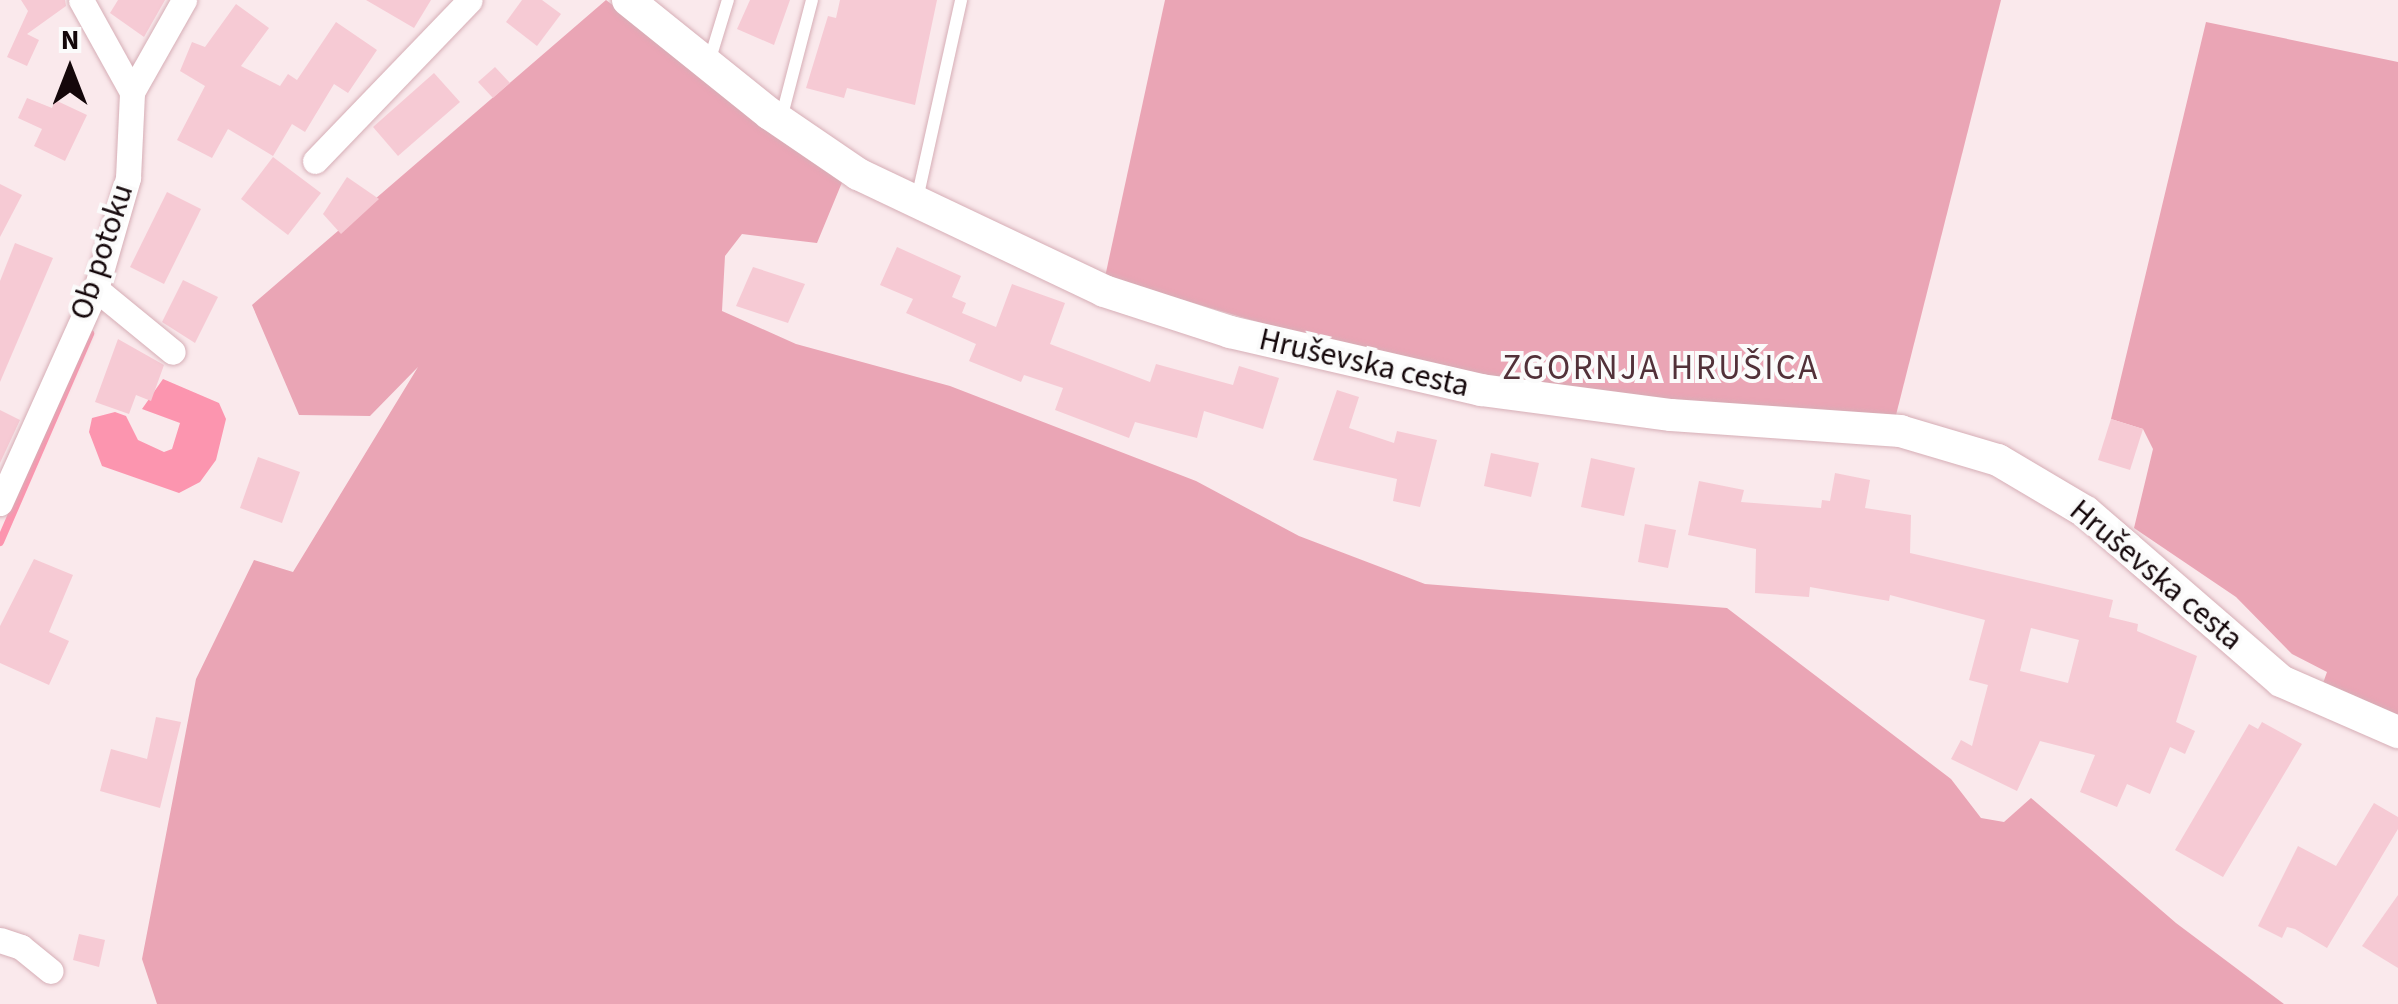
<!DOCTYPE html>
<meta charset="utf-8">
<style>
body{margin:0}
#map{position:relative;width:2398px;height:1004px;overflow:hidden;background:#fae9ec;font-family:"Source Sans 3",sans-serif}
div>[style]{position:absolute}
.green>*{inset:0;background:#eaa5b5}
.water>*{inset:0;background:#fc95af}
.stream>*{height:8px;margin:-4px;padding:0 4px;transform-origin:4px;border-radius:4px;background:#fc95af}
.building>*{inset:0;background:#f6cad4}
.roads{filter:drop-shadow(0 0 2px #d6aeb6) drop-shadow(0 0 2px #d6aeb6)}
.service>*{height:12px;margin:-6px;padding:0 6px;transform-origin:6px;border-radius:6px;background:#fff}
.minor>*{height:25px;margin:-12.5px;padding:0 12.5px;transform-origin:12.5px;border-radius:12.5px;background:#fff}
.tertiary>*{height:32px;margin:-16px;padding:0 16px;transform-origin:16px;border-radius:16px;background:#fff}
span{translate:-50% -50%;white-space:nowrap;text-align:center;line-height:1.15;-webkit-text-stroke:8px #fbfbfb;paint-order:stroke}
.street-label{font-size:32px;color:#14070a}
.neighbourhood-label{font-size:35px;color:#523139;letter-spacing:2.5px}
.north{position:absolute;left:20px;top:20px;width:100px;height:100px;-webkit-text-stroke:8px #fbfbfb;paint-order:stroke;rotate:0deg;font-size:28px;font-weight:700;line-height:40px;text-align:center;color:#14070a}
.north::after{content:'';display:block;margin:auto;width:35px;height:45px;background:#14070a;clip-path:polygon(50% 0,100% 100%,50% 72%,0 100%)}
</style>
<div id="map">
<div class="green">
<div style="clip-path:polygon(606px 0,843px 180px,817px 243px,742px 234px,725px 256px,722px 311px,796px 344px,950px 386px,1196px 481px,1299px 536px,1425px 584px,1727px 608px,1951px 779px,1981px 818px,2004px 822px,2031px 798px,2176px 923px,2284px 1004px,157px 1004px,142px 959px,196px 679px,254px 560px,293px 572px,418px 367px,370px 416px,299px 415px,252px 305px)"></div>
<div style="clip-path:polygon(1165px 0,2001px 0,1896px 415px,1659px 400px,1485px 377px,1316px 339px,1105px 277px)"></div>
<div style="clip-path:polygon(2206px 22px,2398px 62px,2398px 717px,2322px 686px,2327px 672px,2292px 654px,2236px 597px,2134px 528px,2153px 449px,2143px 429px,2111px 419px)"></div>
</div>
<div class="water">
<div style="clip-path:polygon(163px 379px,219px 403px,226px 419px,216px 460px,200px 482px,179px 493px,102px 466px,89px 432px,92px 418px,115px 412px,126px 416px,138px 440px,164px 452px,172px 449px,180px 423px,142px 409px)"></div>
</div>
<div class="stream">
<div style="left:0;top:542px;width:227px;rotate:-66.6deg"></div>
</div>
<div class="building">
<div style="clip-path:polygon(21px 0,65px 0,66px 6px,27px 34px,39px 40px,27px 66px,7px 57px,28px 11px)"></div>
<div style="clip-path:polygon(118px 0,165px 0,144px 37px,110px 13px)"></div>
<div style="clip-path:polygon(366px 0,431px 0,414px 28px)"></div>
<div style="clip-path:polygon(522px 0,542px 0,561px 14px,537px 46px,506px 22px)"></div>
<div style="clip-path:polygon(750px 0,790px 0,774px 45px,737px 29px)"></div>
<div style="clip-path:polygon(840px 0,937px 0,915px 105px,847px 88px,844px 98px,806px 88px,828px 16px,836px 18px)"></div>
<div style="clip-path:polygon(236px 4px,269px 28px,241px 66px,280px 86px,288px 74px,297px 80px,336px 22px,377px 50px,348px 93px,334px 84px,305px 132px,292px 124px,273px 156px,228px 129px,212px 158px,177px 140px,205px 86px,180px 71px,192px 42px,205px 47px)"></div>
<div style="clip-path:polygon(495px 67px,510px 83px,493px 98px,478px 82px)"></div>
<div style="clip-path:polygon(434px 73px,460px 102px,398px 156px,373px 127px)"></div>
<div style="clip-path:polygon(27px 98px,52px 108px,55px 100px,87px 115px,65px 161px,34px 146px,42px 129px,18px 118px)"></div>
<div style="clip-path:polygon(273px 157px,321px 193px,288px 235px,241px 199px)"></div>
<div style="clip-path:polygon(347px 177px,379px 199px,341px 234px,323px 214px)"></div>
<div style="clip-path:polygon(0 184px,22px 195px,0 237px)"></div>
<div style="clip-path:polygon(167px 192px,201px 209px,164px 284px,130px 267px)"></div>
<div style="clip-path:polygon(15px 243px,53px 258px,0 382px,0 281px)"></div>
<div style="clip-path:polygon(897px 247px,961px 276px,952px 297px,966px 303px,962px 313px,996px 327px,1012px 284px,1065px 303px,1050px 344px,1150px 382px,1156px 364px,1233px 385px,1239px 366px,1279px 378px,1263px 429px,1204px 411px,1197px 438px,1135px 422px,1129px 438px,1055px 410px,1063px 388px,1024px 375px,1021px 382px,969px 361px,976px 344px,906px 313px,913px 299px,880px 285px)"></div>
<div style="clip-path:polygon(753px 267px,805px 284px,788px 323px,736px 306px)"></div>
<div style="clip-path:polygon(183px 280px,218px 297px,195px 343px,162px 322px)"></div>
<div style="clip-path:polygon(118px 339px,164px 365px,151px 401px,136px 395px,129px 414px,95px 402px)"></div>
<div style="clip-path:polygon(1337px 390px,1359px 397px,1349px 428px,1394px 443px,1397px 431px,1437px 440px,1420px 507px,1393px 501px,1397px 479px,1313px 460px)"></div>
<div style="clip-path:polygon(0 410px,20px 420px,0 463px)"></div>
<div style="clip-path:polygon(2111px 419px,2143px 429px,2130px 470px,2098px 460px)"></div>
<div style="clip-path:polygon(1491px 453px,1539px 463px,1531px 497px,1484px 486px)"></div>
<div style="clip-path:polygon(258px 457px,300px 472px,282px 523px,240px 508px)"></div>
<div style="clip-path:polygon(1591px 458px,1635px 468px,1624px 516px,1581px 507px)"></div>
<div style="clip-path:polygon(evenodd,1835px 473px,1870px 480px,1865px 508px,1911px 515px,1910px 553px,2113px 600px,2109px 617px,2138px 624px,2137px 631px,2197px 656px,2176px 722px,2195px 731px,2185px 754px,2170px 747px,2150px 794px,2127px 784px,2117px 807px,2080px 792px,2095px 755px,2040px 741px,2017px 791px,1951px 759px,1961px 740px,1972px 746px,1988px 685px,1969px 680px,1985px 620px,1890px 595px,1889px 601px,1810px 587px,1809px 597px,1755px 593px,1756px 549px,1688px 535px,1699px 481px,1744px 490px,1741px 502px,1821px 508px,1822px 500px,1830px 501px,1835px 473px,2031px 628px,2079px 640px,2068px 683px,2020px 671px,2031px 628px)"></div>
<div style="clip-path:polygon(1645px 524px,1676px 530px,1668px 568px,1638px 562px)"></div>
<div style="clip-path:polygon(34px 559px,73px 575px,49px 632px,69px 641px,49px 685px,0 663px,0 626px)"></div>
<div style="clip-path:polygon(156px 717px,181px 722px,160px 808px,100px 791px,111px 749px,147px 759px)"></div>
<div style="clip-path:polygon(2262px 722px,2302px 744px,2223px 877px,2175px 850px,2249px 724px,2258px 729px)"></div>
<div style="clip-path:polygon(2374px 803px,2398px 817px,2398px 829px,2327px 948px,2295px 929px,2287px 927px,2282px 938px,2258px 926px,2298px 846px,2336px 866px)"></div>
<div style="clip-path:polygon(2398px 895px,2398px 968px,2362px 946px)"></div>
<div style="clip-path:polygon(79px 934px,105px 940px,99px 967px,73px 960px)"></div>
</div>
<div class="roads">
<div class="service">
<div style="left:709px;top:62px;width:65px;rotate:-73deg"></div>
<div style="left:781px;top:119px;width:123px;rotate:-75.4deg"></div>
<div style="left:917px;top:199px;width:204px;rotate:-77.5deg"></div>
</div>
<div class="minor">
<div style="left:81px;top:0;width:105px;rotate:61deg"></div>
<div style="left:315px;top:161px;width:223px;rotate:-46.1deg"></div>
<div style="left:96px;top:289px;width:99px;rotate:39.3deg"></div>
<div style="left:0;top:503px;width:235px;rotate:-65.8deg"></div>
<div style="left:96px;top:289px;width:116px;rotate:-73.9deg"></div>
<div style="left:128px;top:178px;width:86px;rotate:-87.3deg"></div>
<div style="left:132px;top:92px;width:106px;rotate:-60.5deg"></div>
<div style="left:0;top:940px;width:22px;rotate:18deg"></div>
<div style="left:21px;top:947px;width:38px;rotate:39deg"></div>
</div>
<div class="tertiary">
<div style="left:628px;top:0;width:182px;rotate:38.8deg"></div>
<div style="left:770px;top:114px;width:107px;rotate:34.3deg"></div>
<div style="left:858px;top:174px;width:272px;rotate:25.4deg"></div>
<div style="left:1104px;top:291px;width:133px;rotate:18deg"></div>
<div style="left:1230px;top:332px;width:258px;rotate:13deg"></div>
<div style="left:1481px;top:390px;width:192px;rotate:7.5deg"></div>
<div style="left:1671px;top:415px;width:230px;rotate:4deg"></div>
<div style="left:1900px;top:431px;width:102px;rotate:16.5deg"></div>
<div style="left:1998px;top:460px;width:102px;rotate:30.6deg"></div>
<div style="left:2086px;top:512px;width:258px;rotate:40.9deg"></div>
<div style="left:2281px;top:681px;width:128px;rotate:23.6deg"></div>
</div>
</div>
<div class="street-label">
<span style="left:102px;top:252px;rotate:-72deg">Ob potoku</span>
<span style="left:1364px;top:363px;rotate:13deg">Hruševska cesta</span>
<span style="left:2156px;top:575px;rotate:40deg">Hruševska cesta</span>
</div>
<div class="neighbourhood-label">
<span style="left:1661px;top:368px">ZGORNJA HRUŠICA</span>
</div>
<div class="north">N</div>
</div>
